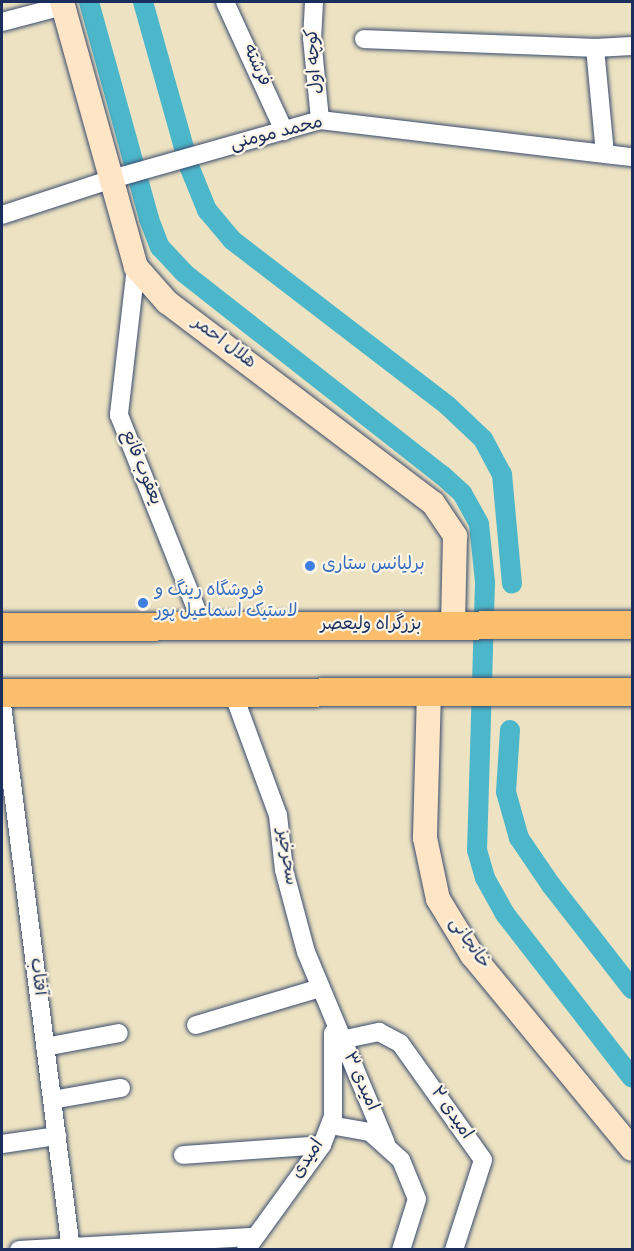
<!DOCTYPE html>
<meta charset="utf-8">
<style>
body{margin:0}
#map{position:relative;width:634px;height:1251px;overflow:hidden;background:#ede3c2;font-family:"Gochi Hand","Playpen Sans Arabic",sans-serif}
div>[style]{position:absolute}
.canal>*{height:20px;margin:-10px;padding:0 10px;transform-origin:10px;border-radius:10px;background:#4cb7ca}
.roads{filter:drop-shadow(0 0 2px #3a4a6d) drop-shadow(0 0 2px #3a4a6d)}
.minor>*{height:18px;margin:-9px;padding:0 9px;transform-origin:9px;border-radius:9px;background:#fff}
.secondary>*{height:24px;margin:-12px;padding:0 12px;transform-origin:12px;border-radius:12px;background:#fde5c5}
.trunk>*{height:28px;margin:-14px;padding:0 14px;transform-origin:14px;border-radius:14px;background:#fabe6d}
.dots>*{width:16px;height:16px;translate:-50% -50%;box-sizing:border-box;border:3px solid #fcf5e5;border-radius:50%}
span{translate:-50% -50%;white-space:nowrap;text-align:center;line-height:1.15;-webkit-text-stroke:4.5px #fcf5e5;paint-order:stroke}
.street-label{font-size:18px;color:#1b2f5e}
.shop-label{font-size:18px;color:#366cbe}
.left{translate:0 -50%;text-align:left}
.frame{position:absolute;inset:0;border:3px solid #1b2f5e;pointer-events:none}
</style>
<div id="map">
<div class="canal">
<div style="left:89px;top:2px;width:225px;rotate:74.5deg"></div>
<div style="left:149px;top:219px;width:30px;rotate:69deg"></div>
<div style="left:160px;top:247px;width:35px;rotate:47deg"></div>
<div style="left:184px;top:273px;width:328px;rotate:38.1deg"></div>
<div style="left:442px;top:475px;width:27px;rotate:42deg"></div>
<div style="left:462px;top:493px;width:35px;rotate:61deg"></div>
<div style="left:479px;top:524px;width:58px;rotate:84.1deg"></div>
<div style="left:485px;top:582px;width:268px;rotate:91.7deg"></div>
<div style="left:477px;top:850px;width:29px;rotate:74deg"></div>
<div style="left:485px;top:878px;width:41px;rotate:60.9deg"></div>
<div style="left:505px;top:914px;width:207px;rotate:52.2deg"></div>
<div style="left:143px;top:2px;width:170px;rotate:74.3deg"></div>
<div style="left:189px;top:166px;width:48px;rotate:67.8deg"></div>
<div style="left:207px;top:210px;width:39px;rotate:50deg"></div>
<div style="left:232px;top:240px;width:272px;rotate:37.5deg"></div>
<div style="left:448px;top:406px;width:48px;rotate:43.3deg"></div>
<div style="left:483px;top:439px;width:40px;rotate:62deg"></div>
<div style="left:502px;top:474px;width:110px;rotate:84.8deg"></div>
<div style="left:510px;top:730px;width:62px;rotate:93.7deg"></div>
<div style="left:506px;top:792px;width:48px;rotate:74.2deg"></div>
<div style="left:519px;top:838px;width:57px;rotate:55.8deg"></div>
<div style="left:551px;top:885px;width:132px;rotate:52.1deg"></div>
</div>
<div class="roads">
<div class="minor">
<div style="left:225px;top:2px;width:142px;rotate:65.4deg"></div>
<div style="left:314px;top:2px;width:36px;rotate:93deg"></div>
<div style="left:312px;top:38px;width:82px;rotate:84.4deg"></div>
<div style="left:2px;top:22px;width:63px;rotate:-14.7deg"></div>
<div style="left:364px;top:39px;width:231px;rotate:2.2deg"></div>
<div style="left:595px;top:48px;width:105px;rotate:84.6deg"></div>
<div style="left:595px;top:48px;width:37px;rotate:-3deg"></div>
<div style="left:2px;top:215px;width:116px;rotate:-18.1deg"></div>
<div style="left:112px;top:179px;width:216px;rotate:-15.8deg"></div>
<div style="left:320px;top:120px;width:314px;rotate:6.8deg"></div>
<div style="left:136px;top:267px;width:149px;rotate:96.6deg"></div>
<div style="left:119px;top:415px;width:227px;rotate:68.3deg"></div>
<div style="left:233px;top:693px;width:130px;rotate:69.8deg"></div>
<div style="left:278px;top:815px;width:55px;rotate:83.8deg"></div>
<div style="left:284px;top:870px;width:85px;rotate:75deg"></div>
<div style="left:306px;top:952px;width:207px;rotate:67.3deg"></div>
<div style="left:2px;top:705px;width:549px;rotate:82.78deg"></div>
<div style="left:196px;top:1025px;width:129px;rotate:-16.6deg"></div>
<div style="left:341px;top:1040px;width:39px;rotate:-12deg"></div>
<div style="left:379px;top:1032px;width:24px;rotate:28deg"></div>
<div style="left:400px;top:1043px;width:143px;rotate:54.6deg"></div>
<div style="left:483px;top:1160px;width:95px;rotate:107.9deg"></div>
<div style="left:45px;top:1047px;width:75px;rotate:-10.7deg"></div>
<div style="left:52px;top:1100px;width:70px;rotate:-9.9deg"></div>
<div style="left:330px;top:1125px;width:41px;rotate:9.9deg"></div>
<div style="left:370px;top:1132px;width:42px;rotate:42.1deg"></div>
<div style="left:401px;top:1160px;width:42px;rotate:67.7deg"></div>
<div style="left:417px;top:1199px;width:53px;rotate:107.4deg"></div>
<div style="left:2px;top:1144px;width:56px;rotate:-8.3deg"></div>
<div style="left:183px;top:1155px;width:139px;rotate:-4.1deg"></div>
<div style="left:19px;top:1250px;width:236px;rotate:-3.2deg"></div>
<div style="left:246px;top:1250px;width:130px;rotate:-54.1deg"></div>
<div style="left:322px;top:1145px;width:30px;rotate:-69deg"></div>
<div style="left:333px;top:1117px;width:84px;rotate:-90deg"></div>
</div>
<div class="secondary">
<div style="left:62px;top:2px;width:275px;rotate:74.4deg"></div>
<div style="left:136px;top:267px;width:47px;rotate:48.5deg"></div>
<div style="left:167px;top:302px;width:333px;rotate:37.1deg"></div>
<div style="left:433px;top:503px;width:40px;rotate:56deg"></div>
<div style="left:455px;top:536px;width:90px;rotate:91.3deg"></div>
<div style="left:429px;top:692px;width:146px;rotate:91.6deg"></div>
<div style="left:425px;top:838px;width:62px;rotate:78deg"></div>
<div style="left:438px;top:899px;width:66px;rotate:58.7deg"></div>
<div style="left:472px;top:955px;width:251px;rotate:50.5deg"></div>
</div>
<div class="trunk">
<div style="left:2px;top:627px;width:630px;rotate:-0.18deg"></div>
<div style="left:2px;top:693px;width:630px;rotate:-0.09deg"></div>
</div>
</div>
<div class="dots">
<div style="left:310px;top:566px;background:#3f7fe0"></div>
<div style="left:143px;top:603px;background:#3f7fe0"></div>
</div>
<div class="street-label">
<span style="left:316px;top:61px;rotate:-94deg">کوچه اول</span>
<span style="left:255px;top:66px;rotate:66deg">فرشته</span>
<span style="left:277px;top:135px;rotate:-14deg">محمد مومنی</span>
<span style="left:223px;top:344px;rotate:37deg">هلال احمر</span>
<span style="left:140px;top:468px;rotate:68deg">یعقوب قانع</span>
<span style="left:371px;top:626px">بزرگراه ولیعصر</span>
<span style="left:285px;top:857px;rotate:81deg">سحرخیز</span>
<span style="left:468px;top:944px;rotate:55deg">خانجانی</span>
<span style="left:36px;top:977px;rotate:83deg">آفتاب</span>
<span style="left:359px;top:1082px;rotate:66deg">امیدی ۳</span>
<span style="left:450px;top:1114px;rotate:55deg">امیدی ۲</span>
<span style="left:309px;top:1160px;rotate:-56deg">امیدی</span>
</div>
<div class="shop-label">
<span class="left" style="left:322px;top:566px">برلیانس ستاری</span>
<span class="left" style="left:155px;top:603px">فروشگاه رینگ و<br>لاستیک اسماعیل پور</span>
</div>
<div class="frame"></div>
</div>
